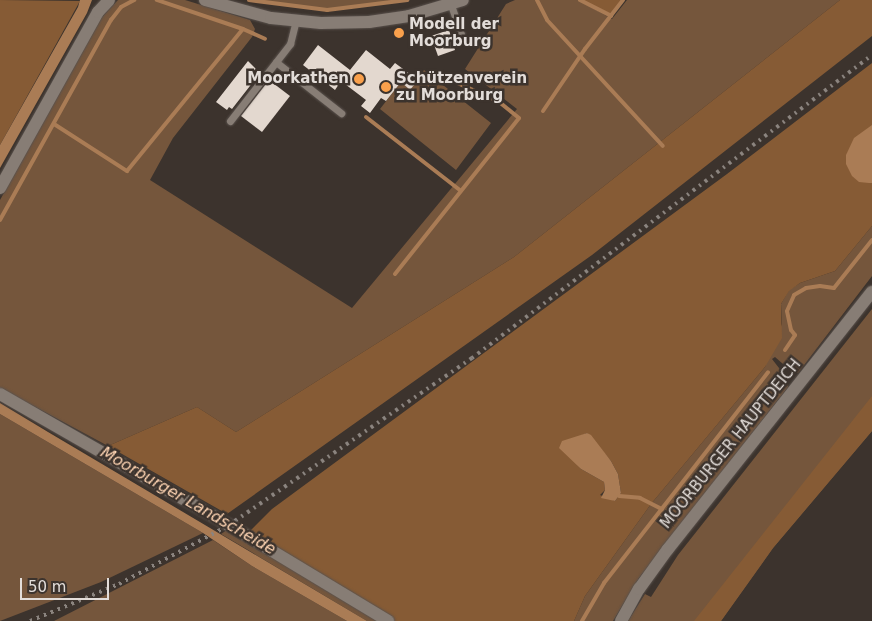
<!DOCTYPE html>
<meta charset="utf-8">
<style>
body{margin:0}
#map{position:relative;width:872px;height:621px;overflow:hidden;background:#3c332d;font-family:"DejaVu Sans",sans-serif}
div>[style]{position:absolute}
.green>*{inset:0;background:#75563c}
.forest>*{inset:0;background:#865b35}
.water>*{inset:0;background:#aa7c55}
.stream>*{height:4px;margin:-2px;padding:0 2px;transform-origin:2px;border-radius:2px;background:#aa7c55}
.building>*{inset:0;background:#e3d8cf}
.roads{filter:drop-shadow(0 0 1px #59514c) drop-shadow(0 0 1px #59514c)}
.service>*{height:7px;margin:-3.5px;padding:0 3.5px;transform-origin:3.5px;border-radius:3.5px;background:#877d75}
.minor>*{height:12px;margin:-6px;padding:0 6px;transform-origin:6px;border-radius:6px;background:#877d75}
.secondary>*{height:12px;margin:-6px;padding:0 6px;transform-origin:6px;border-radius:6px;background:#877d75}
.rail>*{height:4px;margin-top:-2px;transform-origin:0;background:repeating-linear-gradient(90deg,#8b847f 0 2.5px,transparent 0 7.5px)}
.dots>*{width:14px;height:14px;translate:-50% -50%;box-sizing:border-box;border:2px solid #3c332d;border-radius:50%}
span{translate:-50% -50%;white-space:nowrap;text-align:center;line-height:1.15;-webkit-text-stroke:5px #3c332d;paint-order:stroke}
.poi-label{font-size:15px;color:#e3ddd9;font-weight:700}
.left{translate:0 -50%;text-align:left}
.right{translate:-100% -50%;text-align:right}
.street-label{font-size:15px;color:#e3ddd9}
.water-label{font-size:16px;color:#ffd5b3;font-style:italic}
.scale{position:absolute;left:20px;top:578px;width:89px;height:22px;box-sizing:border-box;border:2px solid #e3ddd9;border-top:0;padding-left:6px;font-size:15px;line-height:18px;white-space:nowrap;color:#e3ddd9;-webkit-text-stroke:4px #3c332d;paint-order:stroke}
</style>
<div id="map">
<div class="green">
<div style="clip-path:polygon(118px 0,185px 0,250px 20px,255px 29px,252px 37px,173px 138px,150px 180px,352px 308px,517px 109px,465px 69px,506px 4px,515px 0,578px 0,612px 19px,627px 0,840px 0,514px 257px,236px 432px,197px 407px,108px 446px,0 388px,0 200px,102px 17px)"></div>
<div style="clip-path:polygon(249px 0,407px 0,327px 10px)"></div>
<div style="clip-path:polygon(424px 70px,491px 123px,456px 170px,380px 109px,401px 82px,410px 90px)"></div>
<div style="clip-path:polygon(872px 226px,872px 276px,798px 373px,791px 371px,775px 357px,772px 359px,786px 377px,788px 387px,639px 578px,613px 621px,574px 621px,585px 596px,651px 504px,765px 367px,782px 324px,781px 304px,789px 290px,800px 283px,835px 271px)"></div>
<div style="clip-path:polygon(872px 309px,872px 431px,773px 548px,721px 621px,628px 621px,645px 594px,651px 597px,678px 555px)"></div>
<div style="clip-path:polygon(0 414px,203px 533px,101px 582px,0 621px)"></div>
<div style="clip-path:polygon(227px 530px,379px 621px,367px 621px,221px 534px)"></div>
<div style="clip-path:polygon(213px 540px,252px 566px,347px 621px,54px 621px)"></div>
</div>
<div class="forest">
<div style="clip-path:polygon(0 0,80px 1px,0 145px)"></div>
<div style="clip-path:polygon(580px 0,623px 0,612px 15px)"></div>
<div style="clip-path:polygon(840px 0,872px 0,872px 36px,592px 255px,227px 514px,108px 446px,197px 407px,236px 432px,514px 257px)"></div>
<div style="clip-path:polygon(evenodd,872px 63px,872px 226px,835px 271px,800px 283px,789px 291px,781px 304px,782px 338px,765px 367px,651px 504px,585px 596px,574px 621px,395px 621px,278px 553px,250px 531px,272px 509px,727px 174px,872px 63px,587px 433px,611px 461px,618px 474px,621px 493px,615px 501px,600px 495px,605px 490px,604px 482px,581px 469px,568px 454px,578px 437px,587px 433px)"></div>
<div style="clip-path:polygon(872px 396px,872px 431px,773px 548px,721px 621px,694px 621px)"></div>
</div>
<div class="water">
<div style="clip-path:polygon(80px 0,92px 0,87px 13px,0 168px,0 145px,78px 7px)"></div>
<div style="clip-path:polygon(872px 125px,872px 183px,869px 183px,859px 182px,852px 176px,846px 164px,846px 155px,854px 138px)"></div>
<div style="clip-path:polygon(0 403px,48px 432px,367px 621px,347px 621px,252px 566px,203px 533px,0 414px)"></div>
<div style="clip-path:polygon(587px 433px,591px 435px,611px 461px,618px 474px,621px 493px,615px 501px,601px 498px,605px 490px,604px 482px,581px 469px,559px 448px,562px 441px)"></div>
</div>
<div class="stream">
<div style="left:249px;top:0;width:79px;rotate:7.3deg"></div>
<div style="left:327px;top:10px;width:81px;rotate:-7.1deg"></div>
<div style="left:537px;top:0;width:22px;rotate:63deg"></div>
<div style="left:547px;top:20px;width:171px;rotate:47.4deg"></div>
<div style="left:580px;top:0;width:35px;rotate:27deg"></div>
<div style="left:243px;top:29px;width:24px;rotate:24deg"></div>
<div style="left:543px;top:111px;width:75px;rotate:-55.9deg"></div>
<div style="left:585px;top:49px;width:62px;rotate:-52.2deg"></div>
<div style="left:366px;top:117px;width:120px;rotate:37.9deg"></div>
<div style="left:54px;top:124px;width:87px;rotate:32.8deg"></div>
<div style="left:127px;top:171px;width:183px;rotate:-50.8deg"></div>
<div style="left:243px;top:29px;width:91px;rotate:-161.4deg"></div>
<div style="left:0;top:220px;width:229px;rotate:-61deg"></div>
<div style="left:111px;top:20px;width:16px;rotate:-52deg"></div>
<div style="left:121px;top:7px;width:15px;rotate:-28deg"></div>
<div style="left:395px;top:274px;width:199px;rotate:-51.5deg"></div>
<div style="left:519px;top:118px;width:26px;rotate:-141deg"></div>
<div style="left:499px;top:102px;width:53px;rotate:-155.4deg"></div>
<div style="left:785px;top:350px;width:18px;rotate:-56deg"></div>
<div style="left:795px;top:335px;width:6px;rotate:-129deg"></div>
<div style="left:791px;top:330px;width:19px;rotate:-102deg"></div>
<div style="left:787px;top:311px;width:17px;rotate:-66deg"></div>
<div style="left:794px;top:295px;width:14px;rotate:-30deg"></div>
<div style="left:806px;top:288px;width:14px;rotate:-8deg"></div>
<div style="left:820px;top:286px;width:14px;rotate:8deg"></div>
<div style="left:834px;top:288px;width:61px;rotate:-51.6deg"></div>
<div style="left:619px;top:496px;width:21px;rotate:5deg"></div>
<div style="left:640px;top:498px;width:25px;rotate:27deg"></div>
<div style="left:582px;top:621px;width:44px;rotate:-59.9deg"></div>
<div style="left:604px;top:583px;width:267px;rotate:-52.1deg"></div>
</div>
<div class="building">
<div style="clip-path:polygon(449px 30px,455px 50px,438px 56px,431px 36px)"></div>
<div style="clip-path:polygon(318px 45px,350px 70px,366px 50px,390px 69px,395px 63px,418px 80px,410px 90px,401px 82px,386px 101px,381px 98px,370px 113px,361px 106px,366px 100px,341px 81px,335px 90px,303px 65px)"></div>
<div style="clip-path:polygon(248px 61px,260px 73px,232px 109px,229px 107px,227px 110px,216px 102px)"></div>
<div style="clip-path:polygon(269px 80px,290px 96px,262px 132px,241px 116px)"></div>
</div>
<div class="roads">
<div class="service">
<div style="left:451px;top:5px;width:31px;rotate:71deg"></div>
<div style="left:276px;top:62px;width:83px;rotate:38.1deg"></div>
<div style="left:230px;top:121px;width:98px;rotate:-52.1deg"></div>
<div style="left:290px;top:44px;width:25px;rotate:-76deg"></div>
</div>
<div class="minor">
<div style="left:205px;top:0;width:68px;rotate:15.3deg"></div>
<div style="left:271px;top:18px;width:50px;rotate:5.7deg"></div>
<div style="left:321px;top:23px;width:48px;rotate:-1.2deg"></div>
<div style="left:369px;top:22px;width:40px;rotate:-8.5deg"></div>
<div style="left:409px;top:16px;width:56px;rotate:-16.5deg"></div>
<div style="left:0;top:188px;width:201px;rotate:-60.9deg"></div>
<div style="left:98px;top:12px;width:16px;rotate:-47deg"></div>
<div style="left:0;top:394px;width:264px;rotate:29.8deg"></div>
<div style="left:229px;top:525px;width:186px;rotate:31.1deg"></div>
</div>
<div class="secondary">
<div style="left:621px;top:621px;width:37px;rotate:-61deg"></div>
<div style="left:639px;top:589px;width:49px;rotate:-54.1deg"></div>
<div style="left:668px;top:549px;width:328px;rotate:-51.6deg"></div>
</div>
</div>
<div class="rail">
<div style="left:30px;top:621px;width:96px;rotate:-22.6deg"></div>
<div style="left:119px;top:584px;width:125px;rotate:-28.2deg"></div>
<div style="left:229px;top:525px;width:295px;rotate:-34.5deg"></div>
<div style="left:472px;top:358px;width:502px;rotate:-37.14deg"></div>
</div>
<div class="dots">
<div style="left:399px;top:33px;background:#f9a04c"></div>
<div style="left:359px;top:79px;background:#f9a04c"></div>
<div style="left:386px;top:87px;background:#f9a04c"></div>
</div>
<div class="poi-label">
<span class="left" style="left:409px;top:33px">Modell der<br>Moorburg</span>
<span class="left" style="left:396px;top:87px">Schützenverein<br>zu Moorburg</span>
<span class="right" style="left:349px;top:79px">Moorkathen</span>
</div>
<div class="street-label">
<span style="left:731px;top:444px;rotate:-51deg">MOORBURGER HAUPTDEICH</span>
</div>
<div class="water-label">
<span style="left:188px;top:501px;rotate:30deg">Moorburger Landscheide</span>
</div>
<div class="scale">50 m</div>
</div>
